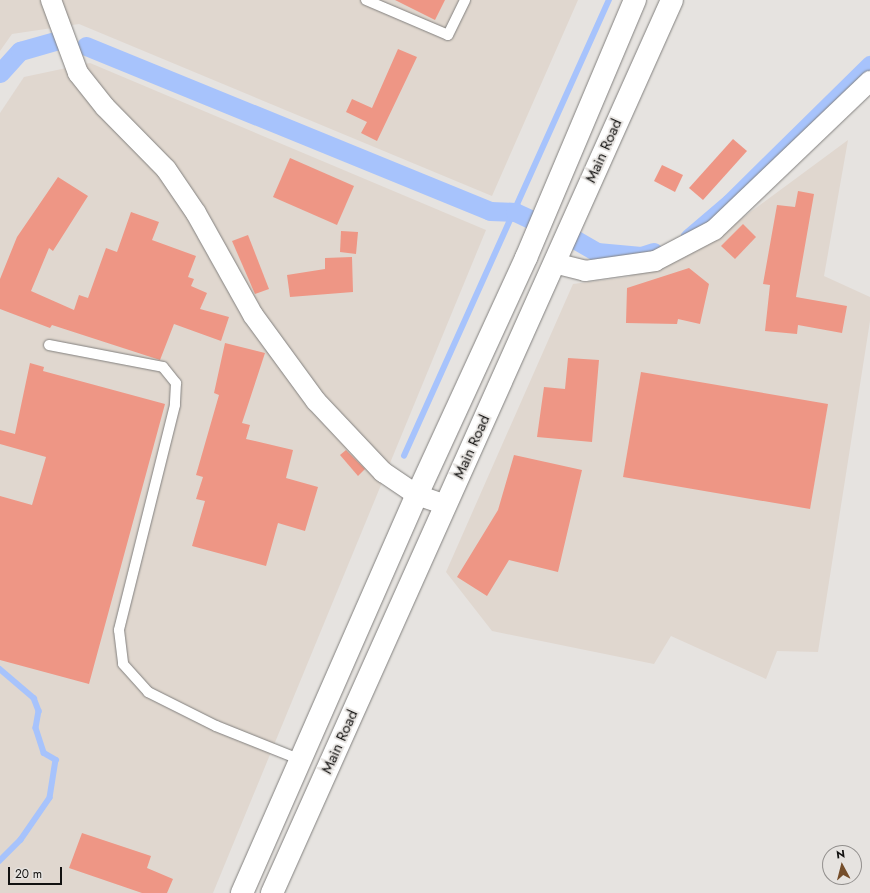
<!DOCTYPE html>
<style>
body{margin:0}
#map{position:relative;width:870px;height:893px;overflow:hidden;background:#e6e3e0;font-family:Jost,sans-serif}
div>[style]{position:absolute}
.built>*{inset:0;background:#e0d7cf}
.stream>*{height:5.5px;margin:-2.75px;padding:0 2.75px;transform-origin:2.75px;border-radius:2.75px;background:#a7c3fc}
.canal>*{height:19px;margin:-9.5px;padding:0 9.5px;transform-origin:9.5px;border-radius:9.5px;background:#a7c3fc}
.building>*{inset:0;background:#ee9685}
.roads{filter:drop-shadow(0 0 1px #82807e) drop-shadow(0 0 1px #82807e)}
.service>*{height:10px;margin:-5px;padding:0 5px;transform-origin:5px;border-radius:5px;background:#fff}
.minor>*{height:20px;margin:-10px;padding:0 10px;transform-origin:10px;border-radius:10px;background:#fff}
.primary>*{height:22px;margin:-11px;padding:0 11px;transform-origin:11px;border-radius:11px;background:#fff}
span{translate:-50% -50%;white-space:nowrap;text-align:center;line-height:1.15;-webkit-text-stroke:3.5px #e6e3e0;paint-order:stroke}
.street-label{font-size:15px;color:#131211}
.north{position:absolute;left:822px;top:845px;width:40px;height:40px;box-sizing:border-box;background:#e6e3e0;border:1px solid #928f8d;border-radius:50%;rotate:353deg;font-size:11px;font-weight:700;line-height:16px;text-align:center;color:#131211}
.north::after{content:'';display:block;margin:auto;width:14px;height:18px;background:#754e2b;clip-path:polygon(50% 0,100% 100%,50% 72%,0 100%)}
.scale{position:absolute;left:8px;top:867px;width:54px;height:18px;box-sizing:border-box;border:2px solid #131211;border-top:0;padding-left:5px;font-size:12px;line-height:14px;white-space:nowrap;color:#131211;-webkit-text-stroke:3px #e6e3e0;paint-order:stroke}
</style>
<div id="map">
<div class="built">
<div style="clip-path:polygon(0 0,578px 0,492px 196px,79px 24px,12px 34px,0 51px)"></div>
<div style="clip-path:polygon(90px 63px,486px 230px,213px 893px,0 893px,0 113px,24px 77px)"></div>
<div style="clip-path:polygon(848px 140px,824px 276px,870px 297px,870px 321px,818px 652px,777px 651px,766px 679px,671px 636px,654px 664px,492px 631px,446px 572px,573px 284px,627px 277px,703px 247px)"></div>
</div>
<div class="stream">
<div style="left:404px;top:456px;width:500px;rotate:-65.8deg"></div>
<div style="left:0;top:669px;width:45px;rotate:40.5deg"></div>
<div style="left:34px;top:698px;width:14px;rotate:69deg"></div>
<div style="left:39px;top:711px;width:17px;rotate:100deg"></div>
<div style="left:36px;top:728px;width:26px;rotate:72deg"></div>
<div style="left:44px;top:753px;width:14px;rotate:30deg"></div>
<div style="left:56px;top:760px;width:38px;rotate:99deg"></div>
<div style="left:50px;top:798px;width:51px;rotate:124.6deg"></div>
<div style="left:21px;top:840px;width:30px;rotate:135deg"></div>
</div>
<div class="canal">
<div style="left:86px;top:46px;width:436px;rotate:22.2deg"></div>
<div style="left:490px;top:211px;width:25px;rotate:2deg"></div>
<div style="left:515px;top:212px;width:21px;rotate:25deg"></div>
<div style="left:0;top:73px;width:30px;rotate:-48deg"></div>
<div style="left:20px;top:51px;width:36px;rotate:-16deg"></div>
<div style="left:689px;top:238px;width:54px;rotate:-40.5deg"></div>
<div style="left:730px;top:203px;width:197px;rotate:-44.6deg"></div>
<div style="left:576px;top:240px;width:24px;rotate:30deg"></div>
<div style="left:597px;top:252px;width:44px;rotate:5.2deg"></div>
<div style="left:641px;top:256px;width:13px;rotate:-18deg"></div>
</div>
<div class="building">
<div style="clip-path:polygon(395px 0,445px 0,435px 20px)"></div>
<div style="clip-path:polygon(398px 49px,417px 57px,377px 141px,361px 133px,367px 122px,346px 112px,352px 99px,372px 108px)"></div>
<div style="clip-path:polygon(733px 139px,747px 151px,703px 200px,689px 188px)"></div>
<div style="clip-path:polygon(290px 158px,354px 186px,337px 225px,273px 197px)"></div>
<div style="clip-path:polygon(662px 165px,683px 175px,675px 192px,654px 181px)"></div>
<div style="clip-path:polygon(58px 177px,88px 196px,53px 251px,49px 248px,31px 291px,74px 310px,79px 295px,88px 298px,106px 248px,117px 252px,131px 212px,159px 222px,152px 240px,196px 256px,188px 277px,194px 279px,191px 286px,207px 293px,200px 309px,229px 317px,221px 341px,174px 324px,160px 360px,52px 325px,50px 328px,0 309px,0 279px,17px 237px)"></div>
<div style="clip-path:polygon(798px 191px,814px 194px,796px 297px,847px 306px,842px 333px,798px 325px,797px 334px,765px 331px,770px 285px,763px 284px,777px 205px,795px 207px)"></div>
<div style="clip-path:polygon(743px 224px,756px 237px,735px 259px,721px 246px)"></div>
<div style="clip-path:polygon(341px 231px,358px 232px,356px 254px,340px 252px)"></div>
<div style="clip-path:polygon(248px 235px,269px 289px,255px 294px,232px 241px)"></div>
<div style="clip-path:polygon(352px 257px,353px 292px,290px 297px,287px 275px,325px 269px,325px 258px)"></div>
<div style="clip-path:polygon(689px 268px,709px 284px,700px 324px,678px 319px,677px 324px,626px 323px,627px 288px)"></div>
<div style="clip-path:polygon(225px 343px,265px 353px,242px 423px,250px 425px,246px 439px,293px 450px,286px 478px,318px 487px,305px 531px,278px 523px,266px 566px,192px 546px,205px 501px,196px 499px,203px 477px,196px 475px,219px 395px,214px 393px)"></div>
<div style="clip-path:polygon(568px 358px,599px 360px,592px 442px,537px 437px,544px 387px,565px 389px)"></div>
<div style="clip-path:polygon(30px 363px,44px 367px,43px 371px,165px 404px,89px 684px,0 660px,0 496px,32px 505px,46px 457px,0 444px,0 430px,15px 434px)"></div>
<div style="clip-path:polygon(641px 372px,828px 404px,810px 509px,623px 477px)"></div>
<div style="clip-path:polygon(346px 450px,365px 469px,358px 476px,340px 455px)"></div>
<div style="clip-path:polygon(514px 455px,582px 470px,558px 572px,509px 560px,487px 596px,457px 577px,498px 510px)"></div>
<div style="clip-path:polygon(82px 833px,151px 856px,147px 868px,173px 879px,167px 893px,142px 893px,69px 868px)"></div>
</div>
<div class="roads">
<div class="service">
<div style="left:366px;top:0;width:89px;rotate:23.1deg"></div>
<div style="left:448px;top:35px;width:39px;rotate:-64deg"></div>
<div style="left:49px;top:345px;width:116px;rotate:10.9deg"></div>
<div style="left:163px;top:367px;width:21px;rotate:51deg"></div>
<div style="left:176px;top:383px;width:22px;rotate:93deg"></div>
<div style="left:175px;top:405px;width:232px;rotate:104deg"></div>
<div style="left:119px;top:630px;width:34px;rotate:83deg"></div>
<div style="left:123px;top:664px;width:38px;rotate:48deg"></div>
<div style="left:148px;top:692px;width:76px;rotate:26.6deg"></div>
<div style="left:216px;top:726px;width:92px;rotate:21.8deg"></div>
</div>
<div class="minor">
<div style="left:51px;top:0;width:78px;rotate:69.7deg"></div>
<div style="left:78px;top:73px;width:43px;rotate:51.5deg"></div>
<div style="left:105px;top:107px;width:87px;rotate:45.5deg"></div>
<div style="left:166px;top:169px;width:53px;rotate:55.7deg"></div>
<div style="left:196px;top:213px;width:117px;rotate:60.8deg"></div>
<div style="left:253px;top:315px;width:107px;rotate:53.8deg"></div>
<div style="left:316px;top:401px;width:98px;rotate:46.7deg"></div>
<div style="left:383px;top:472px;width:41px;rotate:34.1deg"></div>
<div style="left:417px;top:495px;width:31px;rotate:19deg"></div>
<div style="left:554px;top:263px;width:32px;rotate:14deg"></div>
<div style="left:585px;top:271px;width:71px;rotate:-8.1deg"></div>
<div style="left:655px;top:261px;width:67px;rotate:-27.7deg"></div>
<div style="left:714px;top:230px;width:216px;rotate:-43.7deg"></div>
</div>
<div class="primary">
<div style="left:242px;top:893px;width:435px;rotate:-66.3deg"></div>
<div style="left:417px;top:495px;width:261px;rotate:-65.3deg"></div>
<div style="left:526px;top:258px;width:280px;rotate:-67.1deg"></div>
<div style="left:272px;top:893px;width:978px;rotate:-65.87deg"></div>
</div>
</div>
<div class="street-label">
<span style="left:604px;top:151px;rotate:-66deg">Main Road</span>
<span style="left:472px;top:447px;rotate:-66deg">Main Road</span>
<span style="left:340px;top:742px;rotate:-66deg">Main Road</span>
</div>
<div class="north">N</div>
<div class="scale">20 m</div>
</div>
